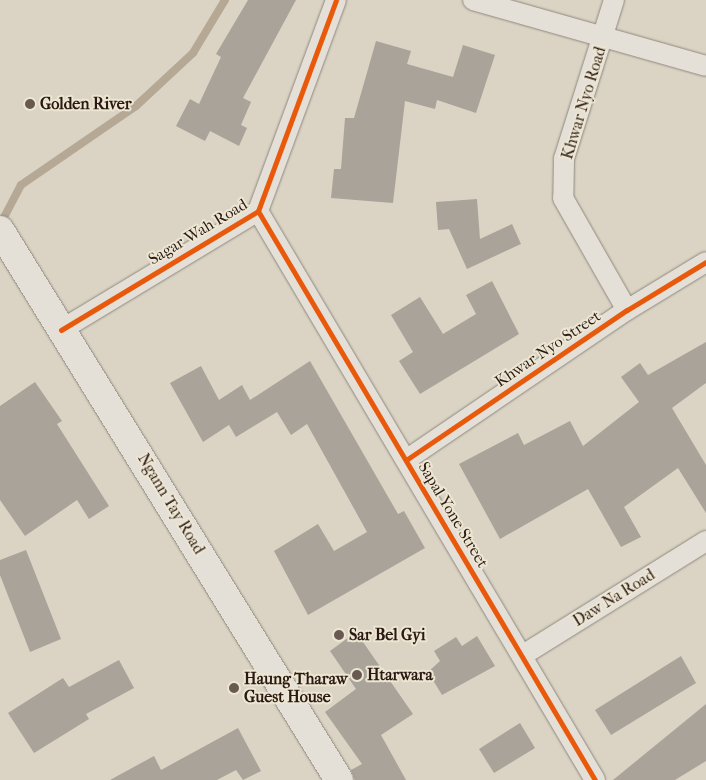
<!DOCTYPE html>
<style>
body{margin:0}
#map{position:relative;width:706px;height:780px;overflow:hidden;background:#dbd4c4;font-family:"IM FELL French Canon",serif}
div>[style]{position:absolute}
.stream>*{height:8px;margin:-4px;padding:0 4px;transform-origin:4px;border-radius:4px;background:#b5a996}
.building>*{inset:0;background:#a9a399}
.roads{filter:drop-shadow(0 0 1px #8e887f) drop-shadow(0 0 1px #8e887f)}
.street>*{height:20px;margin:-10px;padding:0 10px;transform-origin:10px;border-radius:10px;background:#e4e0d8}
.secondary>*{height:28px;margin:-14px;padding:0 14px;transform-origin:14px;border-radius:14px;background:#e4e0d8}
.cycleway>*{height:5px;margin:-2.5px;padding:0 2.5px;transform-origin:2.5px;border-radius:2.5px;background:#e8590c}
.dots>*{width:14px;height:14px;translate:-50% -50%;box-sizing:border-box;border:2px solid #ede6d3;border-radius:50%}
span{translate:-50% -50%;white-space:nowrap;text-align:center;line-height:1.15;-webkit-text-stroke:4px #ede6d3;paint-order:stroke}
.street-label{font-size:16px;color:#2a1913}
.poi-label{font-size:16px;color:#2a1913;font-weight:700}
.left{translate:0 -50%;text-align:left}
</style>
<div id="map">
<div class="stream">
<div style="left:0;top:225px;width:45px;rotate:-62.3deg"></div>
<div style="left:21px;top:185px;width:140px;rotate:-34.5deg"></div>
<div style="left:136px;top:106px;width:78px;rotate:-42.9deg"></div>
<div style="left:193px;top:53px;width:62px;rotate:-58.9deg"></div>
</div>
<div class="building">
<div style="clip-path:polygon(248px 0,296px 0,243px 98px,251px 102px,241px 125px,247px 128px,239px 146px,210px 131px,205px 141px,176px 126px,190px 99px,199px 104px,221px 57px,216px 54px)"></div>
<div style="clip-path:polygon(376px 41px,411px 51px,407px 64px,453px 77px,463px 45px,495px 55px,476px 113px,437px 100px,435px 109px,405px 101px,393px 203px,331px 198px,334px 169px,341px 169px,345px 118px,354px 118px)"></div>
<div style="clip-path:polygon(477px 199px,480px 239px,512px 224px,521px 244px,467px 269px,449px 229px,438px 230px,436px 202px)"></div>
<div style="clip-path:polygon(492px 281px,519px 334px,420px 394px,399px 361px,413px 352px,391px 315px,420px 297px,443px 334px,476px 314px,466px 295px)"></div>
<div style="clip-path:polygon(706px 342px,706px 383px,672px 408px,706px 465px,706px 513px,678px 468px,624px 507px,641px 537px,621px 547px,588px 489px,500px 539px,459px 464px,518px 433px,524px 445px,570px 421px,583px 446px,639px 402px,621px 377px,640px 363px,648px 375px)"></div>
<div style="clip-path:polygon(310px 361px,398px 514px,404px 511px,425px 548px,308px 615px,274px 551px,318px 524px,334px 551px,367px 532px,307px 424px,291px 435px,277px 412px,236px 437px,229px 425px,203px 442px,170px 383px,201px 366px,219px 400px,242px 385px,250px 400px)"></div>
<div style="clip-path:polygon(35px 382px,62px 421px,57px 424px,109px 506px,89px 519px,77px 500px,25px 536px,0 500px,0 406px)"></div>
<div style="clip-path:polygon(26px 550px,61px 639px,30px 652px,0 575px,0 560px)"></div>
<div style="clip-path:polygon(356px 632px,413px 714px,381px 735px,406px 780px,355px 780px,351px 770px,362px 764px,325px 712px,356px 689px,330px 651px)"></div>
<div style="clip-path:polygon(477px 636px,495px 666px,442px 695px,428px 672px,440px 661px,434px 651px,456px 637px,462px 646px)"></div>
<div style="clip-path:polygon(681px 656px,696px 683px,611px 735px,595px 710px)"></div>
<div style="clip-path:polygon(119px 660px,134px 688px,86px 714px,89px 719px,34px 753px,8px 713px,63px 678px,69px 687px)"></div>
<div style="clip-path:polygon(706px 704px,706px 761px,675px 780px,613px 780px)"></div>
<div style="clip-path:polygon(520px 723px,535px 748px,494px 773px,479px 749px)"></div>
<div style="clip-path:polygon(238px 728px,261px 771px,243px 780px,236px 770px,217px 780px,110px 780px,154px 756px,161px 770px)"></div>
</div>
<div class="roads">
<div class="street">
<div style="left:473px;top:0;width:242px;rotate:15.8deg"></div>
<div style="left:614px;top:0;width:167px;rotate:107.5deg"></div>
<div style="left:564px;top:159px;width:39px;rotate:91deg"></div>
<div style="left:563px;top:198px;width:129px;rotate:60.3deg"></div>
<div style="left:258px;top:211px;width:661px;rotate:59.36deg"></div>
<div style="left:61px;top:330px;width:230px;rotate:-31.1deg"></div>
<div style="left:258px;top:211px;width:225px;rotate:-69.7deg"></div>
<div style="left:406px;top:460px;width:267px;rotate:-34.2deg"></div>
<div style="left:627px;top:310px;width:92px;rotate:-31.3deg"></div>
<div style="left:523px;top:655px;width:216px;rotate:-31.9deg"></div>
</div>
<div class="secondary">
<div style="left:0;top:230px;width:646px;rotate:58.35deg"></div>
</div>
</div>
<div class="cycleway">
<div style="left:258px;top:211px;width:661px;rotate:59.36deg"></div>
<div style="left:61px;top:330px;width:230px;rotate:-31.1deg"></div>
<div style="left:258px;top:211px;width:225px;rotate:-69.7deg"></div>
<div style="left:406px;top:460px;width:267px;rotate:-34.2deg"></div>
<div style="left:627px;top:310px;width:92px;rotate:-31.3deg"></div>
</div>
<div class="dots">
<div style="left:30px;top:104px;background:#685a51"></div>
<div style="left:339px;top:635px;background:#685a51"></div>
<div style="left:357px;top:675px;background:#685a51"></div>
<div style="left:234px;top:688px;background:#685a51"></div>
</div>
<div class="street-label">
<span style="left:584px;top:103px;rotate:-73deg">Khwar Nyo Road</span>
<span style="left:198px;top:232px;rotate:-31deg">Sagar Wah Road</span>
<span style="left:548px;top:349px;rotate:-34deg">Khwar Nyo Street</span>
<span style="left:171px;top:504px;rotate:59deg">Ngann Tay Road</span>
<span style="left:453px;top:515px;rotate:59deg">Sapal Yone Street</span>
<span style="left:614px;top:598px;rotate:-32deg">Daw Na Road</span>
</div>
<div class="poi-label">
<span class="left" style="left:40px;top:104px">Golden River</span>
<span class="left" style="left:349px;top:635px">Sar Bel Gyi</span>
<span class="left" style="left:367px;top:675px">Htarwara</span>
<span class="left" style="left:244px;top:688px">Haung Tharaw<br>Guest House</span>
</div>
</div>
